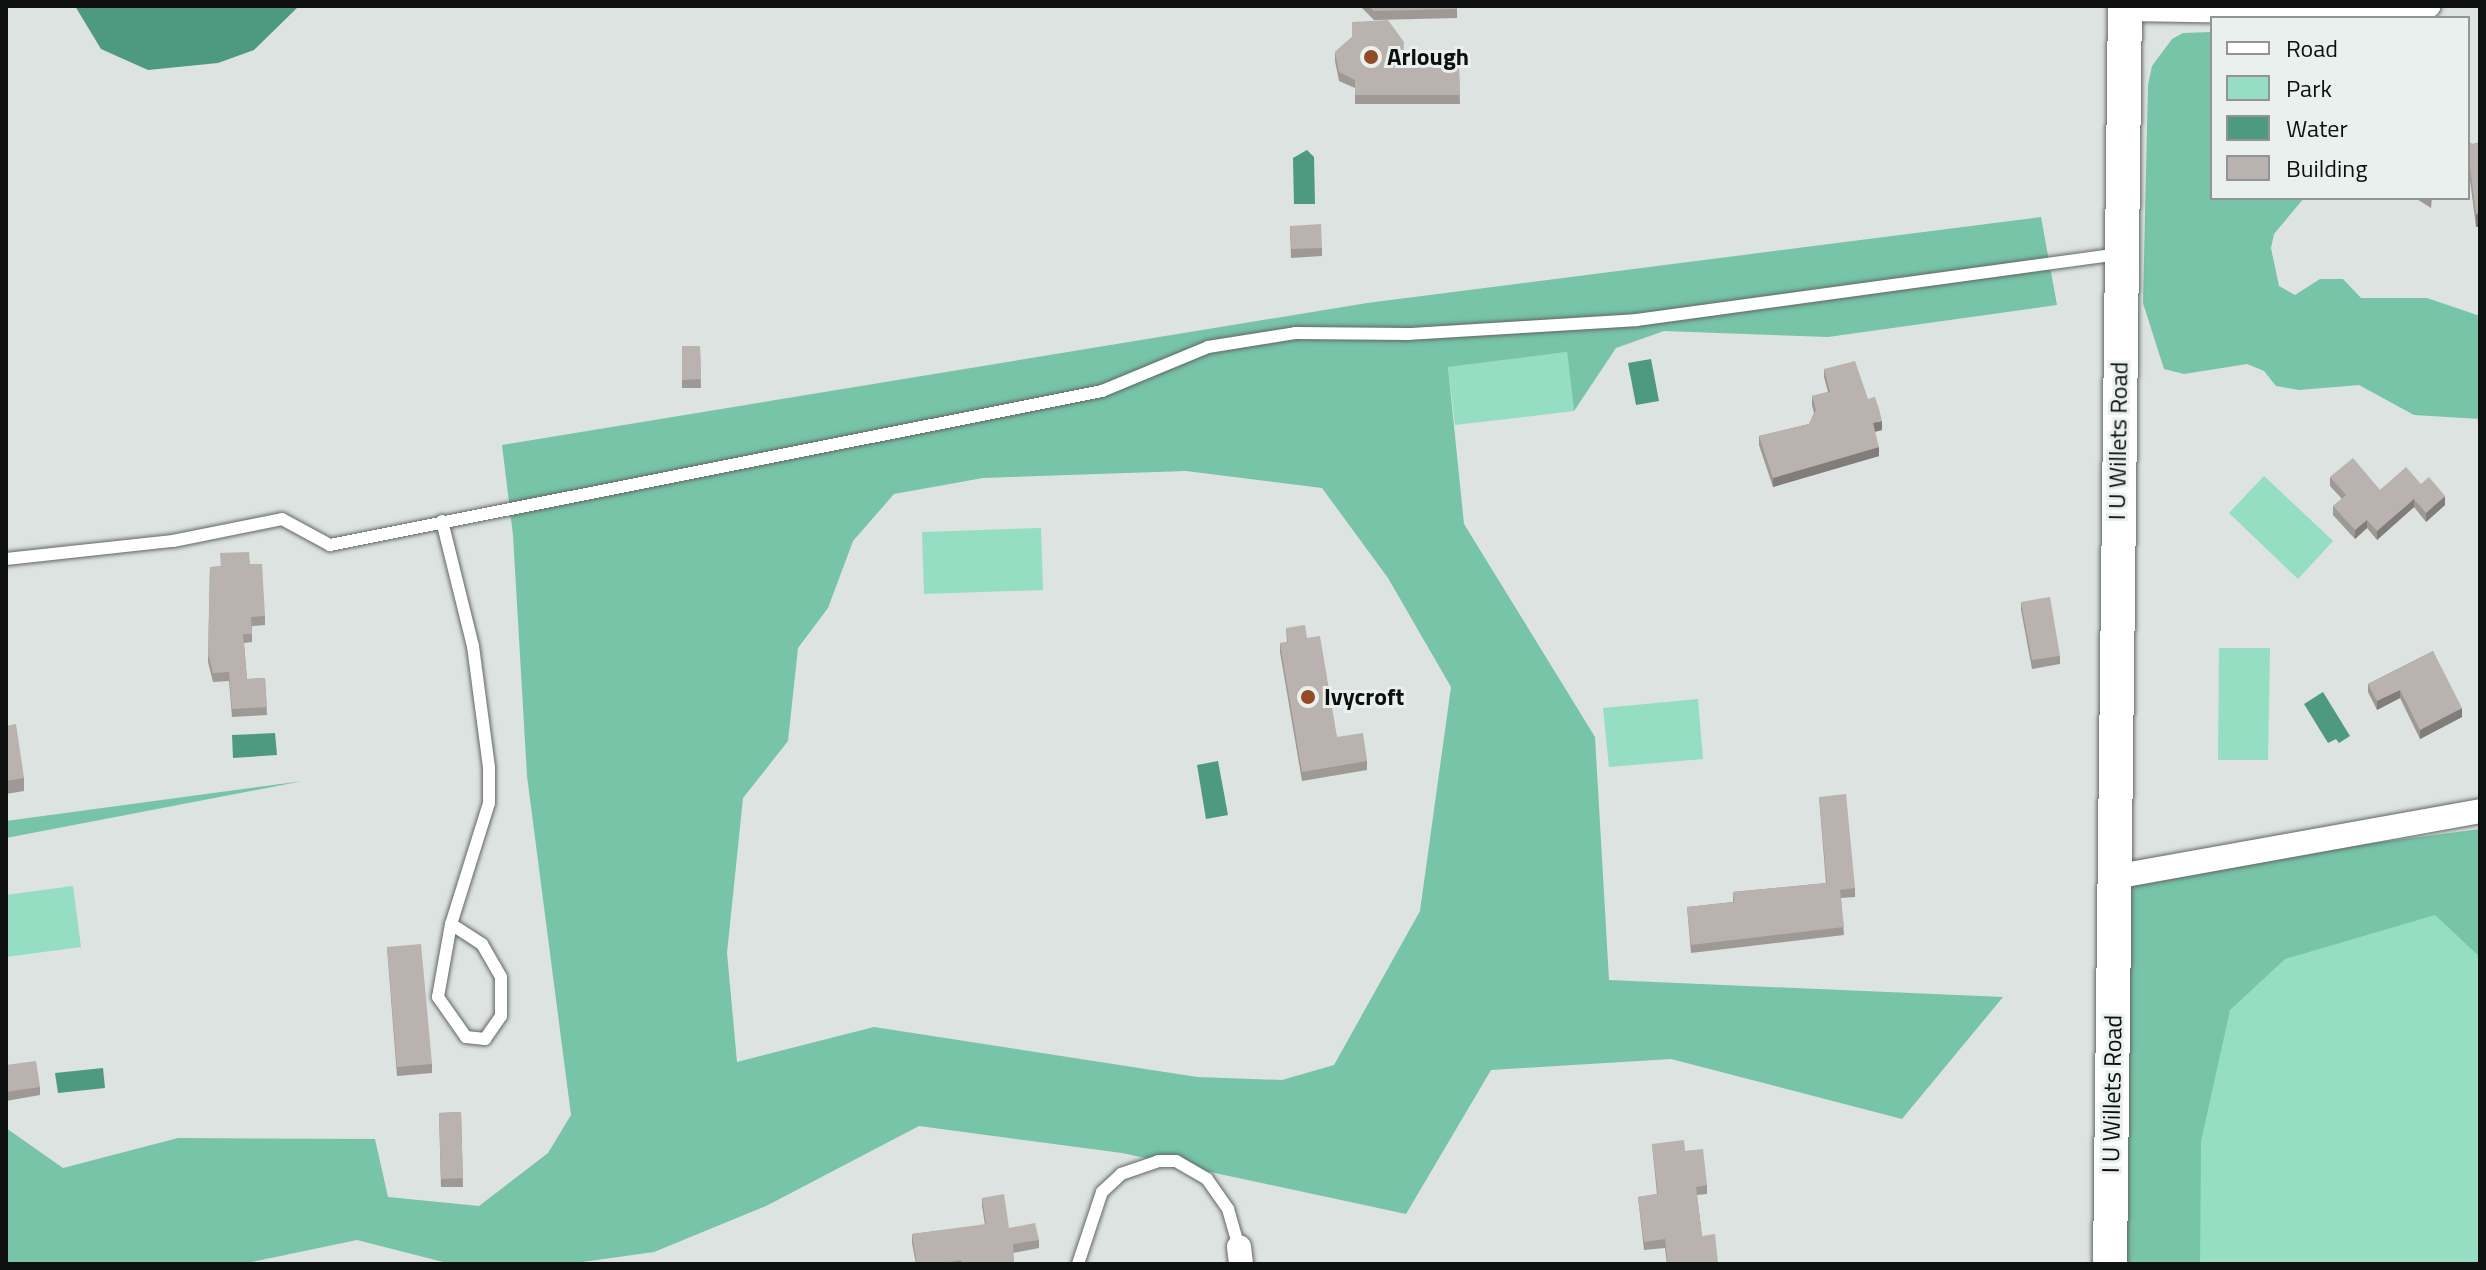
<!DOCTYPE html>
<style>
body{margin:0}
#map{position:relative;width:2486px;height:1270px;overflow:hidden;background:#dce3e0;font-family:"Titillium Web",sans-serif}
div>[style]{position:absolute}
.green>*{inset:0;background:#95ddc3}
.forest>*{inset:0;background:#77c4a8}
.water>*{inset:0;background:#4e9a81}
.roads{filter:drop-shadow(0 0 2px #616765) drop-shadow(0 0 2px #616765)}
.lane>*{height:12px;margin:-6px;padding:0 6px;transform-origin:6px;border-radius:6px;background:#fff}
.street>*{height:24px;margin:-12px;padding:0 12px;transform-origin:12px;border-radius:12px;background:#fff}
.secondary>*{height:34px;margin:-17px;padding:0 17px;transform-origin:17px;border-radius:17px;background:#fff}
.wall>*{inset:0;background:#9f9996}
.shaded-wall>*{inset:0;background:#827d7a}
.building>*{inset:0;background:#b9b2af}
.dots>*{width:22px;height:22px;translate:-50% -50%;box-sizing:border-box;border:4px solid #e9f0ed;border-radius:50%}
span{translate:-50% -50%;white-space:nowrap;text-align:center;line-height:1.15;-webkit-text-stroke:6px #e9f0ed;paint-order:stroke}
.poi-label{font-size:24px;color:#0e100f;font-weight:700}
.left{translate:0 -50%;text-align:left}
.street-label{font-size:24px;color:#0e100f}
.frame{position:absolute;inset:0;border:8px solid #0e100f;pointer-events:none}
.legend{position:absolute;left:2210px;top:16px;width:260px;height:184px;box-sizing:border-box;background:#e9f0ed;border:2px solid #919694;margin:0;padding:10px 14px;list-style:none;font-size:24px;color:#0e100f}
.legend li{display:flex;align-items:center;gap:16px;height:40px}
.legend b{width:40px;border:2px solid #919694}
</style>
<div id="map">
<div class="green">
<div style="clip-path:polygon(1567px 352px,1574px 411px,1455px 425px,1448px 367px)"></div>
<div style="clip-path:polygon(2264px 476px,2333px 541px,2298px 579px,2229px 513px)"></div>
<div style="clip-path:polygon(1041px 528px,1043px 590px,924px 594px,922px 532px)"></div>
<div style="clip-path:polygon(2219px 648px,2270px 648px,2268px 760px,2218px 760px)"></div>
<div style="clip-path:polygon(1698px 699px,1703px 759px,1609px 767px,1603px 708px)"></div>
<div style="clip-path:polygon(73px 886px,81px 947px,6px 957px,6px 895px)"></div>
<div style="clip-path:polygon(2480px 899px,2480px 1264px,2179px 1264px,2192px 951px)"></div>
</div>
<div class="forest">
<div style="clip-path:polygon(2212px 32px,2212px 198px,2304px 198px,2274px 234px,2271px 248px,2279px 286px,2295px 295px,2320px 279px,2343px 279px,2361px 298px,2427px 298px,2480px 316px,2480px 419px,2414px 415px,2359px 385px,2299px 390px,2276px 386px,2264px 371px,2247px 364px,2184px 374px,2164px 369px,2143px 303px,2148px 85px,2152px 66px,2172px 39px,2183px 33px)"></div>
<div style="clip-path:polygon(evenodd,2041px 217px,2057px 305px,1828px 337px,1664px 331px,1616px 348px,1574px 411px,1567px 352px,1448px 367px,1464px 524px,1595px 737px,1609px 980px,2003px 997px,1902px 1119px,1671px 1059px,1491px 1070px,1406px 1214px,1122px 1153px,919px 1126px,766px 1206px,654px 1252px,568px 1264px,451px 1264px,357px 1240px,242px 1264px,6px 1264px,6px 1128px,63px 1168px,178px 1138px,375px 1139px,388px 1197px,479px 1206px,548px 1153px,571px 1115px,527px 776px,513px 535px,502px 445px,1367px 303px,2041px 217px,1186px 471px,1322px 488px,1388px 578px,1451px 687px,1420px 911px,1334px 1065px,1282px 1080px,1197px 1077px,874px 1027px,737px 1062px,727px 953px,743px 798px,788px 741px,798px 648px,828px 608px,853px 541px,894px 494px,983px 478px,1186px 471px)"></div>
<div style="clip-path:polygon(303px 781px,6px 838px,6px 821px)"></div>
<div style="clip-path:polygon(2480px 829px,2480px 957px,2435px 915px,2285px 959px,2230px 1010px,2201px 1141px,2200px 1264px,2110px 1264px,2114px 877px)"></div>
</div>
<div class="water">
<div style="clip-path:polygon(75px 6px,299px 6px,254px 50px,218px 63px,148px 70px,101px 49px)"></div>
<div style="clip-path:polygon(1307px 150px,1314px 157px,1315px 204px,1294px 204px,1293px 158px)"></div>
<div style="clip-path:polygon(1651px 359px,1659px 401px,1636px 405px,1628px 363px)"></div>
<div style="clip-path:polygon(2323px 692px,2350px 736px,2339px 743px,2336px 739px,2328px 743px,2304px 704px)"></div>
<div style="clip-path:polygon(275px 733px,277px 755px,233px 758px,232px 735px)"></div>
<div style="clip-path:polygon(1218px 761px,1228px 815px,1206px 819px,1197px 765px)"></div>
<div style="clip-path:polygon(103px 1068px,105px 1088px,58px 1093px,55px 1073px)"></div>
</div>
<div class="roads">
<div class="lane">
<div style="left:442px;top:521px;width:129px;rotate:76.1deg"></div>
<div style="left:473px;top:646px;width:122px;rotate:82.5deg"></div>
<div style="left:489px;top:767px;width:36px;rotate:90deg"></div>
<div style="left:489px;top:803px;width:127px;rotate:107.4deg"></div>
<div style="left:451px;top:924px;width:37px;rotate:33deg"></div>
<div style="left:482px;top:944px;width:38px;rotate:60deg"></div>
<div style="left:501px;top:977px;width:39px;rotate:90deg"></div>
<div style="left:501px;top:1016px;width:28px;rotate:125deg"></div>
<div style="left:485px;top:1039px;width:19px;rotate:-174deg"></div>
<div style="left:466px;top:1037px;width:49px;rotate:-125deg"></div>
<div style="left:438px;top:997px;width:74px;rotate:-79.9deg"></div>
<div style="left:6px;top:559px;width:168px;rotate:-6.2deg"></div>
<div style="left:173px;top:541px;width:111px;rotate:-11.4deg"></div>
<div style="left:282px;top:519px;width:55px;rotate:28.4deg"></div>
<div style="left:330px;top:545px;width:787px;rotate:-11.28deg"></div>
<div style="left:1102px;top:391px;width:115px;rotate:-22.5deg"></div>
<div style="left:1208px;top:347px;width:88px;rotate:-9.1deg"></div>
<div style="left:1295px;top:333px;width:114px;rotate:0.5deg"></div>
<div style="left:1409px;top:334px;width:228px;rotate:-3.5deg"></div>
<div style="left:1637px;top:320px;width:487px;rotate:-7.8deg"></div>
<div style="left:1078px;top:1264px;width:76px;rotate:-71.6deg"></div>
<div style="left:1102px;top:1192px;width:26px;rotate:-43deg"></div>
<div style="left:1121px;top:1174px;width:39px;rotate:-19deg"></div>
<div style="left:1158px;top:1161px;width:18px"></div>
<div style="left:1176px;top:1161px;width:36px;rotate:30deg"></div>
<div style="left:1207px;top:1179px;width:37px;rotate:55deg"></div>
<div style="left:1228px;top:1209px;width:40px;rotate:74deg"></div>
</div>
<div class="street">
<div style="left:2125px;top:9px;width:261px;rotate:0.9deg"></div>
<div style="left:2386px;top:13px;width:43px;rotate:-9.5deg"></div>
<div style="left:2114px;top:877px;width:372px;rotate:-10.2deg"></div>
<div style="left:1239px;top:1247px;width:17px;rotate:83deg"></div>
</div>
<div class="secondary">
<div style="left:2110px;top:1264px;width:1258px;rotate:-89.32deg"></div>
</div>
</div>
<div class="wall">
<div style="clip-path:polygon(1360px 6px,1457px 6px,1457px 18px,1374px 20px)"></div>
<div style="clip-path:polygon(1352px 37px,1403px 67px,1459px 68px,1460px 104px,1355px 104px,1355px 88px,1339px 81px,1335px 61px,1335px 52px)"></div>
<div style="clip-path:polygon(2468px 142px,2473px 144px,2480px 142px,2480px 226px,2476px 227px,2470px 180px,2468px 181px)"></div>
<div style="clip-path:polygon(2415px 198px,2432px 198px,2431px 208px)"></div>
<div style="clip-path:polygon(1290px 226px,1322px 248px,1322px 256px,1291px 258px)"></div>
<div style="clip-path:polygon(682px 346px,700px 346px,701px 388px,682px 388px)"></div>
<div style="clip-path:polygon(1824px 369px,1868px 399px,1882px 430px,1875px 432px,1879px 456px,1773px 487px,1759px 445px,1759px 436px,1809px 424px,1814px 413px,1812px 405px,1812px 396px,1828px 392px,1824px 377px)"></div>
<div style="clip-path:polygon(2330px 477px,2380px 490px,2421px 484px,2445px 505px,2426px 522px,2414px 507px,2377px 540px,2367px 528px,2355px 539px,2333px 515px,2333px 506px,2342px 499px,2330px 486px)"></div>
<div style="clip-path:polygon(250px 564px,265px 616px,265px 625px,252px 626px,252px 642px,244px 643px,247px 679px,265px 678px,267px 715px,232px 717px,229px 681px,213px 682px,208px 662px,210px 567px)"></div>
<div style="clip-path:polygon(2021px 602px,2060px 656px,2060px 664px,2032px 669px,2021px 610px)"></div>
<div style="clip-path:polygon(1286px 628px,1307px 638px,1337px 737px,1367px 761px,1367px 770px,1302px 781px,1280px 652px,1280px 643px,1287px 642px)"></div>
<div style="clip-path:polygon(2433px 651px,2462px 717px,2420px 739px,2400px 698px,2377px 710px,2368px 692px,2368px 684px)"></div>
<div style="clip-path:polygon(6px 726px,24px 778px,24px 791px,6px 794px)"></div>
<div style="clip-path:polygon(1819px 797px,1855px 888px,1855px 897px,1841px 898px,1844px 935px,1691px 953px,1687px 907px,1733px 902px,1733px 892px,1826px 883px)"></div>
<div style="clip-path:polygon(387px 947px,432px 1064px,432px 1073px,397px 1076px)"></div>
<div style="clip-path:polygon(6px 1065px,40px 1087px,40px 1095px,6px 1101px)"></div>
<div style="clip-path:polygon(461px 1112px,463px 1187px,441px 1187px,439px 1113px)"></div>
<div style="clip-path:polygon(1652px 1144px,1685px 1151px,1707px 1185px,1707px 1194px,1697px 1195px,1702px 1236px,1718px 1264px,1667px 1264px,1665px 1248px,1644px 1250px,1638px 1197px,1657px 1194px)"></div>
<div style="clip-path:polygon(982px 1198px,1009px 1228px,1039px 1240px,1039px 1248px,1013px 1253px,1014px 1264px,916px 1264px,912px 1243px,912px 1234px,985px 1225px,982px 1206px)"></div>
</div>
<div class="shaded-wall">
<div style="clip-path:polygon(2480px 213px,2480px 226px,2476px 227px,2476px 214px)"></div>
<div style="clip-path:polygon(1882px 421px,1882px 430px,1873px 432px,1873px 423px)"></div>
<div style="clip-path:polygon(1879px 447px,1879px 456px,1773px 487px,1773px 478px)"></div>
<div style="clip-path:polygon(2445px 496px,2445px 505px,2426px 522px,2426px 513px)"></div>
<div style="clip-path:polygon(2414px 499px,2414px 507px,2377px 540px,2377px 531px)"></div>
<div style="clip-path:polygon(2367px 520px,2367px 528px,2355px 539px,2355px 530px)"></div>
<div style="clip-path:polygon(2400px 690px,2400px 698px,2377px 710px,2377px 701px)"></div>
<div style="clip-path:polygon(2462px 708px,2462px 717px,2420px 739px,2420px 730px)"></div>
</div>
<div class="building">
<div style="clip-path:polygon(1368px 6px,1457px 6px,1457px 9px,1374px 11px)"></div>
<div style="clip-path:polygon(1388px 20px,1404px 42px,1403px 67px,1459px 68px,1460px 95px,1355px 95px,1355px 80px,1339px 72px,1335px 52px,1352px 37px,1352px 22px)"></div>
<div style="clip-path:polygon(2468px 142px,2473px 144px,2480px 142px,2480px 213px,2476px 214px,2470px 168px,2468px 168px)"></div>
<div style="clip-path:polygon(1321px 224px,1322px 248px,1291px 249px,1290px 226px)"></div>
<div style="clip-path:polygon(682px 346px,700px 346px,701px 379px,682px 380px)"></div>
<div style="clip-path:polygon(1855px 361px,1868px 399px,1875px 397px,1879px 409px,1882px 421px,1873px 423px,1879px 447px,1773px 478px,1759px 436px,1809px 424px,1816px 410px,1812px 396px,1830px 392px,1824px 369px)"></div>
<div style="clip-path:polygon(2353px 458px,2380px 490px,2406px 467px,2421px 484px,2429px 477px,2445px 496px,2426px 513px,2414px 499px,2377px 531px,2367px 520px,2355px 530px,2333px 506px,2346px 495px,2330px 477px)"></div>
<div style="clip-path:polygon(249px 552px,250px 564px,262px 564px,265px 616px,251px 617px,252px 634px,243px 634px,247px 679px,265px 678px,267px 707px,232px 709px,229px 672px,213px 673px,208px 653px,210px 567px,221px 567px,220px 553px)"></div>
<div style="clip-path:polygon(2050px 597px,2060px 656px,2032px 660px,2021px 602px)"></div>
<div style="clip-path:polygon(1305px 625px,1307px 638px,1320px 636px,1337px 737px,1363px 733px,1367px 761px,1302px 772px,1280px 643px,1288px 642px,1286px 628px)"></div>
<div style="clip-path:polygon(2433px 651px,2462px 708px,2420px 730px,2400px 690px,2377px 701px,2368px 684px)"></div>
<div style="clip-path:polygon(16px 724px,24px 778px,6px 781px,6px 726px)"></div>
<div style="clip-path:polygon(1846px 794px,1855px 888px,1840px 890px,1844px 927px,1691px 945px,1687px 907px,1734px 902px,1733px 892px,1827px 883px,1819px 797px)"></div>
<div style="clip-path:polygon(421px 944px,432px 1064px,397px 1067px,387px 947px)"></div>
<div style="clip-path:polygon(36px 1061px,40px 1087px,6px 1092px,6px 1065px)"></div>
<div style="clip-path:polygon(461px 1112px,463px 1178px,441px 1179px,439px 1113px)"></div>
<div style="clip-path:polygon(1684px 1140px,1685px 1151px,1703px 1149px,1707px 1185px,1696px 1187px,1702px 1236px,1715px 1234px,1718px 1264px,1668px 1264px,1665px 1239px,1644px 1242px,1638px 1197px,1658px 1194px,1652px 1144px)"></div>
<div style="clip-path:polygon(1004px 1194px,1009px 1228px,1035px 1223px,1039px 1240px,1013px 1244px,1014px 1264px,962px 1264px,961px 1260px,938px 1264px,917px 1264px,912px 1234px,986px 1224px,982px 1198px)"></div>
</div>
<div class="dots">
<div style="left:1371px;top:57px;background:#924b25"></div>
<div style="left:1308px;top:697px;background:#924b25"></div>
</div>
<div class="poi-label">
<span class="left" style="left:1387px;top:57px">Arlough</span>
<span class="left" style="left:1324px;top:697px">Ivycroft</span>
</div>
<div class="street-label">
<span style="left:2118px;top:441px;rotate:-89deg">I U Willets Road</span>
<span style="left:2112px;top:1094px;rotate:-89deg">I U Willets Road</span>
</div>
<div class="frame"></div>
<ul class="legend">
<li><b style="height:10px;background:#fff"></b>Road</li>
<li><b style="height:22px;background:#95ddc3"></b>Park</li>
<li><b style="height:22px;background:#4e9a81"></b>Water</li>
<li><b style="height:22px;background:#b9b2af"></b>Building</li>
</ul>
</div>
